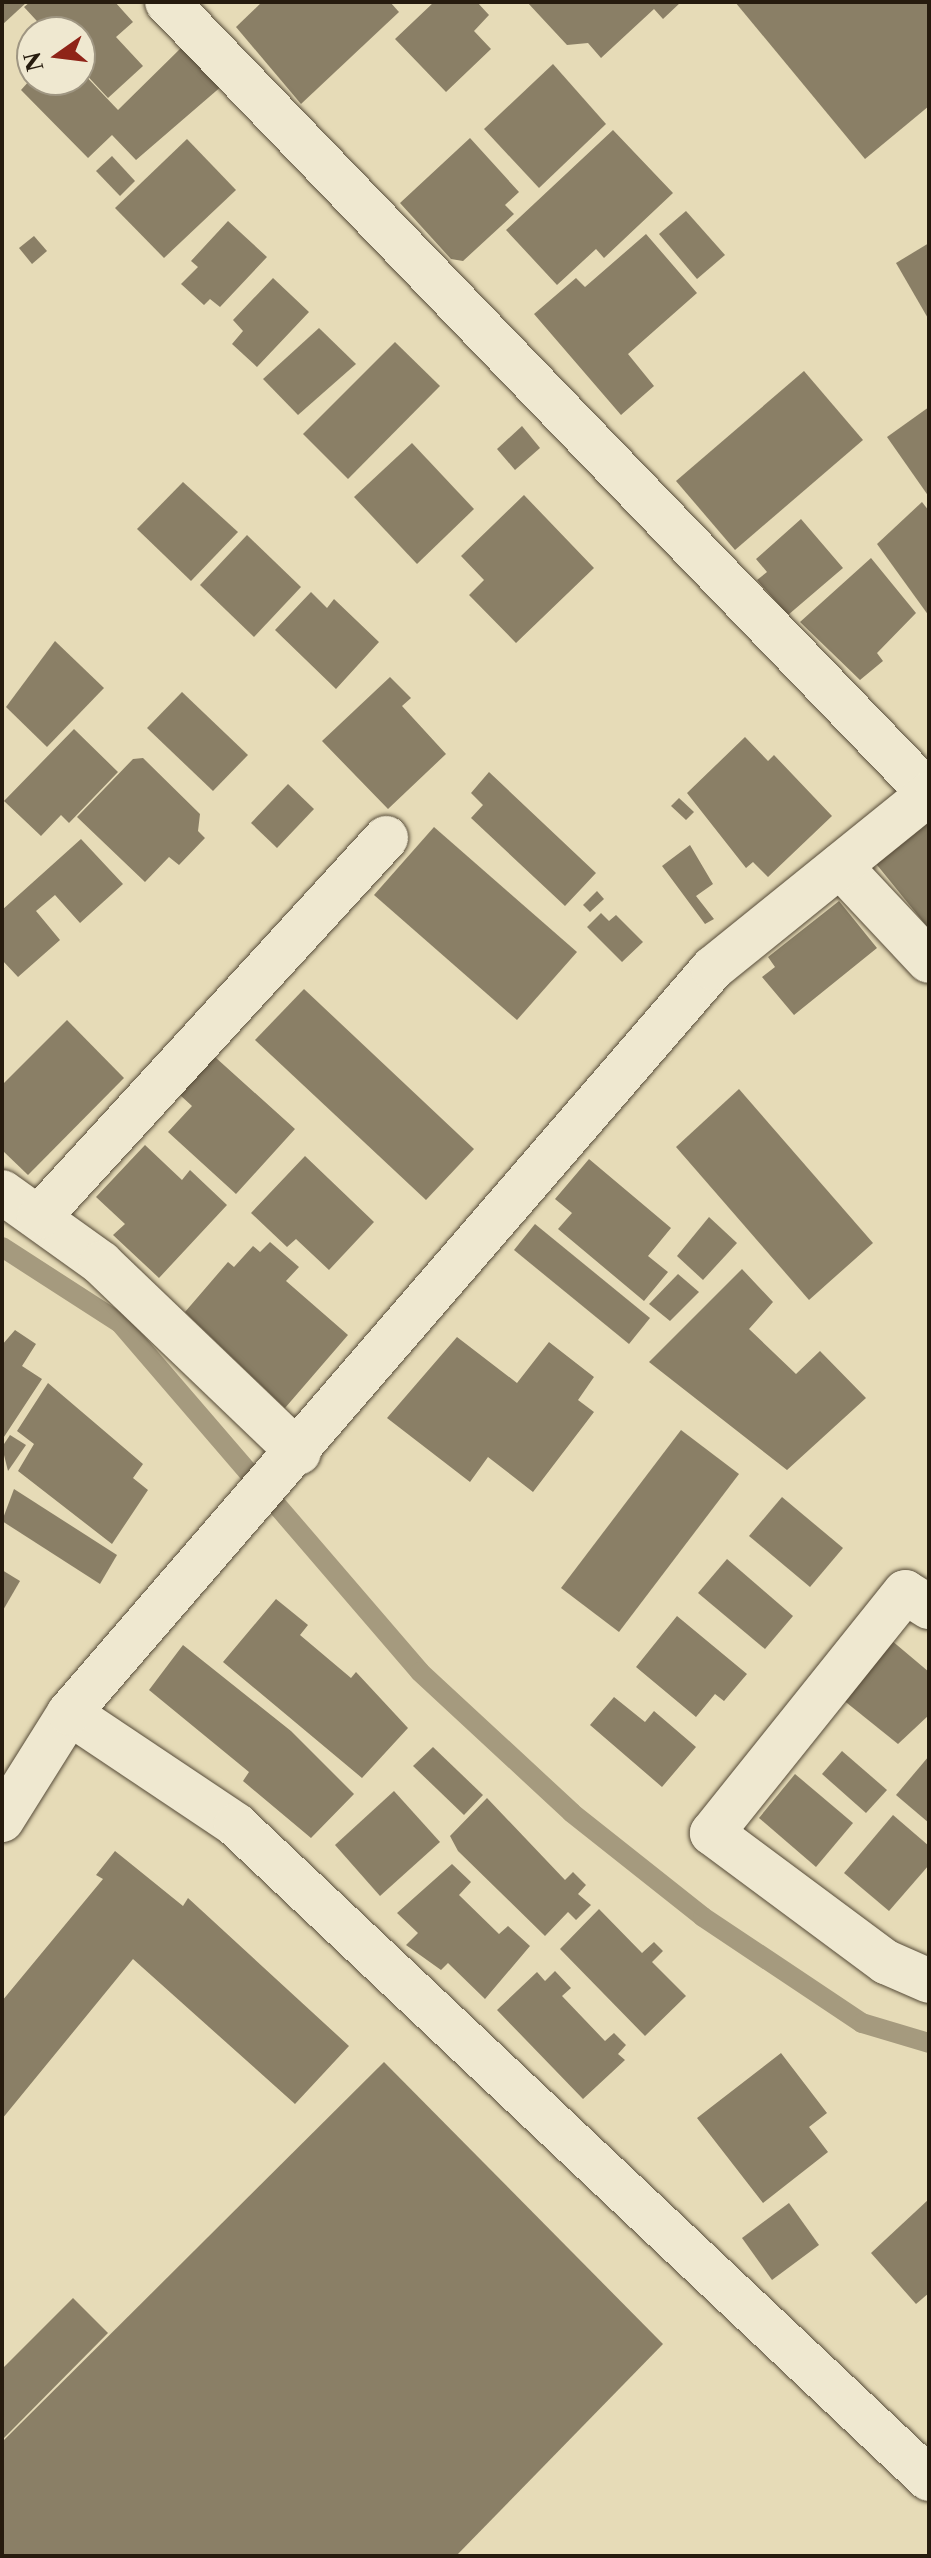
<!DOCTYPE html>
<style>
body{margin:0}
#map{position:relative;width:931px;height:2558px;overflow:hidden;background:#e6dbb7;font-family:"Libre Caslon Text",serif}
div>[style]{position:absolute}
.stream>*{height:20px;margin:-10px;padding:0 10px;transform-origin:10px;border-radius:10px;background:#a59a7e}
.building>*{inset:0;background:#8a7f66}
.roads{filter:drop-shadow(0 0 2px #564b38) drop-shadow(0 0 2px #564b38)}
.minor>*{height:44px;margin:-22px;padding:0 22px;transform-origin:22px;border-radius:22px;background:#efe8d0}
span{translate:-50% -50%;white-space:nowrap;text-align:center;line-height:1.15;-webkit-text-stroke:7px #efe8d0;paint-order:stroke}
.frame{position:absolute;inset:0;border:4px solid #261b0e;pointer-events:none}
.north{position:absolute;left:16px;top:16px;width:80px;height:80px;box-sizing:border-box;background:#efe8d0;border:2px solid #9f9682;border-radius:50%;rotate:256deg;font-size:22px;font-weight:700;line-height:32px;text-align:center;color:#261b0e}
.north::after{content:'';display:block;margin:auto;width:28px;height:36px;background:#8f2418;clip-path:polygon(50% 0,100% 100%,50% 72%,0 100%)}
</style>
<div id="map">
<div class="stream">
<div style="left:2px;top:1247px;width:140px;rotate:32.8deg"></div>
<div style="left:120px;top:1323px;width:460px;rotate:49.3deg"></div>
<div style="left:420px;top:1672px;width:207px;rotate:42.8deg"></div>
<div style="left:572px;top:1813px;width:167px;rotate:38.4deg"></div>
<div style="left:703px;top:1917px;width:191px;rotate:33.7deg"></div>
<div style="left:862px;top:2023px;width:70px;rotate:16.6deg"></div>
</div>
<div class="building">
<div style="clip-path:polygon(2px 2px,27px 2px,2px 25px)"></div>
<div style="clip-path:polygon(30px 2px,115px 2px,133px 22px,116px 37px,143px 66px,108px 98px,80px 68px,80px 32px,47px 32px,24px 7px)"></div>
<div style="clip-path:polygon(262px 2px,390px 2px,399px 12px,301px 104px,236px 27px)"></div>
<div style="clip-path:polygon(434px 2px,477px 2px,489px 15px,474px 31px,491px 49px,446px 92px,395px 39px)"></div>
<div style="clip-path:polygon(527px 2px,681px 2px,663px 19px,654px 9px,601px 58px,588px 43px,567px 45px)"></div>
<div style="clip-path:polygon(735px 2px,929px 2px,929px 106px,865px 159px)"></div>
<div style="clip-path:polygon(32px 39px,32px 62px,27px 67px,16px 56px)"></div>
<div style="clip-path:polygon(184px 45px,223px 85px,136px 160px,112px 135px,88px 158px,21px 90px,30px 80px,80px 80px,80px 70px,118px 110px)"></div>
<div style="clip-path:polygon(553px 64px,606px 124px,539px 188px,484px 129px)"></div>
<div style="clip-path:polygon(613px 130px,673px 193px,604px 258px,596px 249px,557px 285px,506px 230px)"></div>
<div style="clip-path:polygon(470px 138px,519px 192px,505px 205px,514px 214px,463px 261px,451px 259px,400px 203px)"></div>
<div style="clip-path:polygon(187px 139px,236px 190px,164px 258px,115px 208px)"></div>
<div style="clip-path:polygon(112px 156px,135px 181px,120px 196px,96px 171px)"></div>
<div style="clip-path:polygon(686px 211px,725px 255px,697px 279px,659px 234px)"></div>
<div style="clip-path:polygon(228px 221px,267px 257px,220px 307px,210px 299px,204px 305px,181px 284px,198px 267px,191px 261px)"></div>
<div style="clip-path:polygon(646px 234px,697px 293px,628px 354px,654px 386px,621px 415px,534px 314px,576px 278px,585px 287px)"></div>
<div style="clip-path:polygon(34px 236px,47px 251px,32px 264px,19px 248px)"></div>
<div style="clip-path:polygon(929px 243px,929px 320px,896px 263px)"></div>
<div style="clip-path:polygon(273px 278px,309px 312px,257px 367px,232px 344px,243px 331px,233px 320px)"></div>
<div style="clip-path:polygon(319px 328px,356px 364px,298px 415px,263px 379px)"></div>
<div style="clip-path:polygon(395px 342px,440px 386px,348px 479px,303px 434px)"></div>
<div style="clip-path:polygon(804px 371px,863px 440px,735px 550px,676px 481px)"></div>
<div style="clip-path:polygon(929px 407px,929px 497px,887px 437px)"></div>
<div style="clip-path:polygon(522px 426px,540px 448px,515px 470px,497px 449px)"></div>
<div style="clip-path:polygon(412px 443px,474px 509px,417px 564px,354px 497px)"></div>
<div style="clip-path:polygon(183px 482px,238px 532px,191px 581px,137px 529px)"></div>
<div style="clip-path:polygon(524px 495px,594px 568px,516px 643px,469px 595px,484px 580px,461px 556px)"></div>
<div style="clip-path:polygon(922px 502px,929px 511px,929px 616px,877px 544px)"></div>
<div style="clip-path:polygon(801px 519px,843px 568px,788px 615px,757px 580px,767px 572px,756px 559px)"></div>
<div style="clip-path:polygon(247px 535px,301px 587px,254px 637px,200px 585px)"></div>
<div style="clip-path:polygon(871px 558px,916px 613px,877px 653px,883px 661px,860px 680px,800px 622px)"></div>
<div style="clip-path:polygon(311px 592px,327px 608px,334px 599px,379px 642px,336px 689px,275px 630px)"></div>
<div style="clip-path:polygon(55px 641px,104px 688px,47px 747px,6px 707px)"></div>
<div style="clip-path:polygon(390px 677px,411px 698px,402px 706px,446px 754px,388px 809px,322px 741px)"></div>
<div style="clip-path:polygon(182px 692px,248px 755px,213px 791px,147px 728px)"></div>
<div style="clip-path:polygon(74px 729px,118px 772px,69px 823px,61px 815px,41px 836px,4px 801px)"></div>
<div style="clip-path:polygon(745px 737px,768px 761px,774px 755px,832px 816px,768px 877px,753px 862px,746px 868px,687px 793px)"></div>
<div style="clip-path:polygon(143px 758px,200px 814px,198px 831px,205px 838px,179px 865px,169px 857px,145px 882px,77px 817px,133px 759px)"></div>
<div style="clip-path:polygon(489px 772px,596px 873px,565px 906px,471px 818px,483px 805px,471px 793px)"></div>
<div style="clip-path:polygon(288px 784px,314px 809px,277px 848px,251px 823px)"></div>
<div style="clip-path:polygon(679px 798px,694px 812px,686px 820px,671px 806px)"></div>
<div style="clip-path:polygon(929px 821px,929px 929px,873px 860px)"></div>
<div style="clip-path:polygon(434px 827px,577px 952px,517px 1020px,374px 895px)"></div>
<div style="clip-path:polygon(81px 839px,123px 884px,80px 923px,55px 895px,36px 911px,60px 940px,18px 977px,2px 960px,2px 910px)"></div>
<div style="clip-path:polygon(690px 845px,713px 884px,696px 896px,714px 919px,705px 924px,662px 866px)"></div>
<div style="clip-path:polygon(597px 891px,604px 899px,590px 912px,583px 905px)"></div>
<div style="clip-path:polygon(839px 901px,877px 948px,794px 1015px,762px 977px,775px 967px,768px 957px)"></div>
<div style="clip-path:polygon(601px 913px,609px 921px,616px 915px,643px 942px,622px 962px,587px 927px)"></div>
<div style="clip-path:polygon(304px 989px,474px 1149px,426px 1200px,255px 1040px)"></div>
<div style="clip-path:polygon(67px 1020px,124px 1078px,28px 1175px,2px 1150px,2px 1085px)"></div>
<div style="clip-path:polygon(215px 1057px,295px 1129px,236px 1194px,168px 1132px,192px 1106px,180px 1095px)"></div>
<div style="clip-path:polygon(739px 1089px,873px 1243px,809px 1300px,676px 1147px)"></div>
<div style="clip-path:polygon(145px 1145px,182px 1180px,190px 1170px,227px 1205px,159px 1278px,113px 1235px,125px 1224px,96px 1197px)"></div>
<div style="clip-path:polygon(305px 1156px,374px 1222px,329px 1270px,296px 1239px,287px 1247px,251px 1213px)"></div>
<div style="clip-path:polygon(589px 1159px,671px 1228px,648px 1256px,668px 1272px,644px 1301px,558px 1229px,572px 1213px,555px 1199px)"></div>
<div style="clip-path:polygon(709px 1217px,737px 1243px,703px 1280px,677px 1256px)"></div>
<div style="clip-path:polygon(535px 1224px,650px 1318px,629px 1344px,514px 1250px)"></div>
<div style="clip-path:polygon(270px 1242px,299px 1267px,286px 1281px,348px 1335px,285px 1408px,185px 1312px,228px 1262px,234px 1267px,253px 1246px,260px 1252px)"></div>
<div style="clip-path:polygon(742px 1269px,773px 1302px,749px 1329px,796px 1374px,820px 1351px,866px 1398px,787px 1470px,649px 1362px)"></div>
<div style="clip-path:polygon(678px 1274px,699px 1292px,670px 1321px,649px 1304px)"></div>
<div style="clip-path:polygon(15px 1330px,36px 1344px,22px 1366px,42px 1379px,2px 1440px,2px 1345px)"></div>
<div style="clip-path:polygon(457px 1337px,517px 1383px,549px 1342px,594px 1377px,578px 1400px,594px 1412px,533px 1492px,488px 1457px,470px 1482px,387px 1418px)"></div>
<div style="clip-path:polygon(48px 1383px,143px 1464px,133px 1478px,148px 1490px,112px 1544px,18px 1471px,34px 1444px,17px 1431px)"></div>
<div style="clip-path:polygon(681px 1430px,739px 1474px,619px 1632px,561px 1588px)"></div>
<div style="clip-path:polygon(10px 1435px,26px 1445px,8px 1471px,2px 1447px)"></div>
<div style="clip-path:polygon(14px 1489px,117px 1555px,100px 1584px,2px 1521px)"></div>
<div style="clip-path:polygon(782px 1497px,843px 1548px,810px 1587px,749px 1536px)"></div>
<div style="clip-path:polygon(727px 1559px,793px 1616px,765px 1649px,698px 1593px)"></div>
<div style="clip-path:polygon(2px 1570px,20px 1581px,2px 1612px)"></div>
<div style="clip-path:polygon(276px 1599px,308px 1625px,300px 1635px,351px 1678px,356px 1672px,408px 1728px,362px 1778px,223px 1662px)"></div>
<div style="clip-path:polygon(677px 1616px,747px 1674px,724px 1701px,715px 1694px,696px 1717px,636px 1667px)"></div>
<div style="clip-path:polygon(891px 1640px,929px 1672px,929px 1715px,898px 1744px,842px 1699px)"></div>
<div style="clip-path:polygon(183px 1645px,291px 1731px,354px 1794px,311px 1838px,243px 1781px,249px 1772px,149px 1690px)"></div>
<div style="clip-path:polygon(614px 1697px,645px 1722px,654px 1711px,696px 1747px,662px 1787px,590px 1725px)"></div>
<div style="clip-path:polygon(433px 1747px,483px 1795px,464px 1815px,413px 1766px)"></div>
<div style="clip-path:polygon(842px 1751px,887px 1790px,866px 1813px,822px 1774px)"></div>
<div style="clip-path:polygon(929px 1756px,929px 1823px,896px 1795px)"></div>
<div style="clip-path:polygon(795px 1774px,853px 1823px,816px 1867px,759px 1818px)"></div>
<div style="clip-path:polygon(394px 1791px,440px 1842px,380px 1896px,335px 1845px)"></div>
<div style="clip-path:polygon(487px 1798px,565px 1880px,573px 1872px,586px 1885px,578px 1894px,591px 1905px,576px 1920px,568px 1912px,545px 1936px,458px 1851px,450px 1836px)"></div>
<div style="clip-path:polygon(893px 1815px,929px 1846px,929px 1865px,889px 1911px,844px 1873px)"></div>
<div style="clip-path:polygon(115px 1851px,183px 1906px,188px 1898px,349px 2046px,295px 2104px,133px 1959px,2px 2119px,2px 2001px,103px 1879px,96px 1875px)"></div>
<div style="clip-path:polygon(452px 1864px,471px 1882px,459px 1895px,499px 1934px,508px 1926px,530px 1946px,485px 1999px,448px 1963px,441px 1970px,406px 1945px,418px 1933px,397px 1913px)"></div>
<div style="clip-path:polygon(599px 1909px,642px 1953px,654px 1942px,663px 1951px,652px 1962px,686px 1996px,645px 2036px,560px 1949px)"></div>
<div style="clip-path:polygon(555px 1971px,571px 1988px,562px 1996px,605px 2041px,614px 2033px,626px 2045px,618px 2054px,625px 2060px,583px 2099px,497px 2010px,537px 1972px,545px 1981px)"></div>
<div style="clip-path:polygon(781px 2053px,827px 2113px,809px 2127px,828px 2152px,763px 2203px,697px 2118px)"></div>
<div style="clip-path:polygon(384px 2062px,663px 2344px,456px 2556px,2px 2556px,2px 2442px)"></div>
<div style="clip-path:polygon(929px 2199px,929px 2293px,916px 2304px,871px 2253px)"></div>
<div style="clip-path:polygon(789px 2203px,819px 2245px,772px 2280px,742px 2238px)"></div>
<div style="clip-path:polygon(73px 2298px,108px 2333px,2px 2440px,2px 2369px)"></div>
</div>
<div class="roads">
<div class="minor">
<div style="left:167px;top:2px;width:1098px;rotate:46.07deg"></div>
<div style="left:840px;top:866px;width:130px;rotate:46.9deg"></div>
<div style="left:2px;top:1192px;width:122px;rotate:35.6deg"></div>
<div style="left:101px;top:1263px;width:274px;rotate:43.8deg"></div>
<div style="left:39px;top:1217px;width:514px;rotate:-47.52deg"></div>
<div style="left:929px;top:1607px;width:28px;rotate:-148deg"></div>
<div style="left:905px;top:1592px;width:309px;rotate:128.7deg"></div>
<div style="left:712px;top:1833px;width:217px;rotate:36.6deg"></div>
<div style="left:886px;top:1962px;width:47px;rotate:23.8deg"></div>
<div style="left:69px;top:1713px;width:201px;rotate:33.8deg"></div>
<div style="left:236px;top:1825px;width:953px;rotate:43.34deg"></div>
<div style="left:2px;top:1820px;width:126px;rotate:-57.9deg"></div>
<div style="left:69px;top:1713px;width:985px;rotate:-49.16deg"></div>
<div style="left:713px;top:968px;width:277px;rotate:-38.9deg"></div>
</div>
</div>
<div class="frame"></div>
<div class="north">N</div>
</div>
